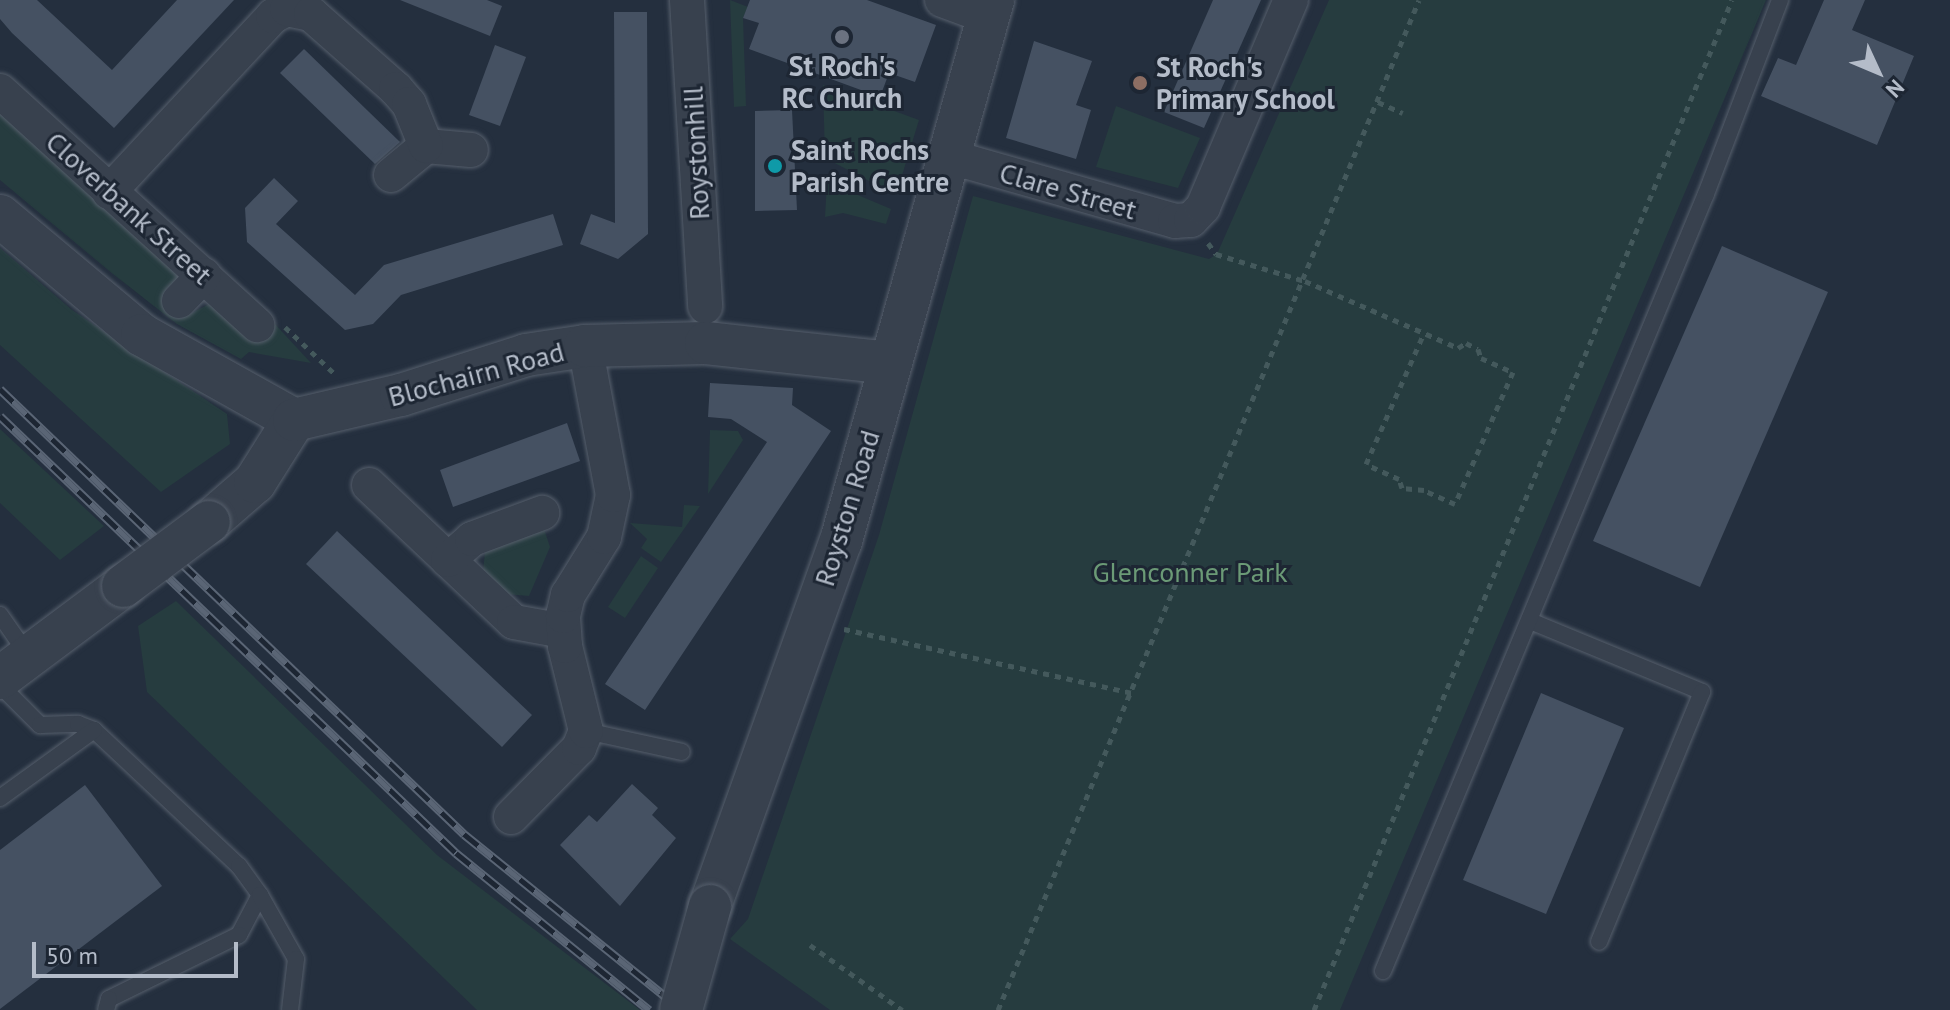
<!DOCTYPE html>
<style>
body{margin:0}
#map{position:relative;width:1950px;height:1010px;overflow:hidden;background:#242f3e;font-family:"PT Sans",sans-serif}
div>[style]{position:absolute}
.green>*{inset:0;background:#263c3f}
.building>*{inset:0;background:#455162}
.path>*{height:5px;margin-top:-2.5px;transform-origin:0;background:repeating-linear-gradient(90deg,#44595c 0 6px,transparent 0 12px)}
.roads{filter:drop-shadow(0 0 2px #565f6c) drop-shadow(0 0 2px #565f6c)}
.service>*{height:16px;margin:-8px;padding:0 8px;transform-origin:8px;border-radius:8px;background:#38414e}
.minor>*{height:34px;margin:-17px;padding:0 17px;transform-origin:17px;border-radius:17px;background:#38414e}
.tertiary>*{height:42px;margin:-21px;padding:0 21px;transform-origin:21px;border-radius:21px;background:#38414e}
.rail>*{height:9px;margin-top:-4.5px;transform-origin:0;background:repeating-linear-gradient(90deg,#1d2633 0 18px,#5a6575 0 36px);box-sizing:border-box;border-block:2px solid #5a6575}
.bridges{filter:drop-shadow(0 0 2px #565f6c) drop-shadow(0 0 2px #565f6c)}
.tertiary-bridge>*{height:42px;margin:-21px;padding:0 21px;transform-origin:21px;border-radius:21px;background:#38414e}
.dots>*{width:22px;height:22px;translate:-50% -50%;box-sizing:border-box;border:4px solid #1d2633;border-radius:50%}
span{translate:-50% -50%;white-space:nowrap;text-align:center;line-height:1.15;-webkit-text-stroke:6px #1d2633;paint-order:stroke}
.poi-label{font-size:28px;color:#b4bcc9;font-weight:700}
.left{translate:0 -50%;text-align:left}
.street-label{font-size:28px;color:#b4bcc9}
.park-label{font-size:28px;color:#6b9a76}
.north{position:absolute;left:1838px;top:32px;width:80px;height:80px;-webkit-text-stroke:6px #1d2633;paint-order:stroke;rotate:134deg;font-size:22px;font-weight:700;line-height:32px;text-align:center;color:#b4bcc9}
.north::after{content:'';display:block;margin:auto;width:28px;height:36px;background:#b4bcc9;clip-path:polygon(50% 0,100% 100%,50% 72%,0 100%)}
.scale{position:absolute;left:32px;top:942px;width:206px;height:36px;box-sizing:border-box;border:4px solid #b4bcc9;border-top:0;padding-left:10px;font-size:24px;line-height:28px;white-space:nowrap;color:#b4bcc9;-webkit-text-stroke:6px #1d2633;paint-order:stroke}
</style>
<div id="map">
<div class="green">
<div style="clip-path:polygon(730px 0,748px 7px,743px 18px,746px 106px,734px 107px)"></div>
<div style="clip-path:polygon(1329px 0,1766px 0,1340px 1010px,830px 1010px,730px 939px,748px 919px,879px 535px,973px 196px,1209px 259px,1217px 254px)"></div>
<div style="clip-path:polygon(823px 85px,919px 120px,896px 195px,825px 158px)"></div>
<div style="clip-path:polygon(1116px 106px,1200px 138px,1178px 188px,1096px 167px)"></div>
<div style="clip-path:polygon(0 109px,177px 274px,186px 316px,213px 302px,256px 340px,274px 323px,311px 363px,249px 352px,241px 359px,177px 324px,113px 274px,0 180px)"></div>
<div style="clip-path:polygon(827px 182px,891px 209px,886px 224px,843px 213px,825px 217px)"></div>
<div style="clip-path:polygon(0 248px,72px 310px,227px 414px,230px 444px,161px 492px,0 345px)"></div>
<div style="clip-path:polygon(0 429px,104px 526px,60px 560px,0 503px)"></div>
<div style="clip-path:polygon(710px 430px,738px 431px,743px 440px,708px 494px)"></div>
<div style="clip-path:polygon(684px 505px,700px 506px,661px 562px,641px 548px,647px 539px,630px 523px,682px 527px)"></div>
<div style="clip-path:polygon(543px 526px,550px 547px,529px 596px,504px 594px,483px 573px,485px 551px)"></div>
<div style="clip-path:polygon(641px 556px,658px 568px,625px 618px,608px 607px)"></div>
<div style="clip-path:polygon(176px 601px,437px 855px,640px 1010px,477px 1010px,147px 692px,138px 626px)"></div>
</div>
<div class="building">
<div style="clip-path:polygon(0 0,37px 0,112px 70px,177px 0,234px 0,114px 128px,12px 33px,0 19px)"></div>
<div style="clip-path:polygon(400px 0,487px 0,502px 6px,490px 36px)"></div>
<div style="clip-path:polygon(750px 0,867px 0,936px 25px,915px 82px,889px 73px,880px 97px,749px 49px,759px 23px,743px 18px)"></div>
<div style="clip-path:polygon(1213px 0,1261px 0,1204px 128px,1164px 112px)"></div>
<div style="clip-path:polygon(1824px 0,1865px 0,1852px 30px,1914px 56px,1877px 145px,1761px 96px,1778px 58px,1796px 65px)"></div>
<div style="clip-path:polygon(614px 12px,647px 12px,648px 234px,618px 259px,580px 244px,591px 214px,615px 223px)"></div>
<div style="clip-path:polygon(1034px 41px,1092px 61px,1076px 105px,1091px 110px,1076px 159px,1006px 138px)"></div>
<div style="clip-path:polygon(495px 45px,526px 57px,500px 126px,469px 115px)"></div>
<div style="clip-path:polygon(304px 49px,400px 142px,375px 164px,280px 73px)"></div>
<div style="clip-path:polygon(792px 110px,797px 210px,755px 211px,755px 111px)"></div>
<div style="clip-path:polygon(274px 178px,298px 201px,276px 224px,355px 295px,384px 265px,553px 214px,563px 245px,401px 295px,373px 324px,345px 330px,247px 242px,245px 208px)"></div>
<div style="clip-path:polygon(1722px 246px,1828px 292px,1700px 587px,1593px 541px)"></div>
<div style="clip-path:polygon(710px 383px,793px 388px,792px 405px,831px 431px,645px 710px,605px 684px,767px 442px,731px 419px,708px 417px)"></div>
<div style="clip-path:polygon(567px 423px,580px 461px,453px 507px,440px 470px)"></div>
<div style="clip-path:polygon(337px 531px,532px 715px,502px 747px,306px 564px)"></div>
<div style="clip-path:polygon(1541px 693px,1624px 728px,1546px 914px,1463px 880px)"></div>
<div style="clip-path:polygon(632px 784px,658px 808px,652px 815px,676px 838px,620px 906px,560px 845px,589px 815px,597px 822px)"></div>
<div style="clip-path:polygon(85px 785px,162px 886px,0 1009px,0 850px)"></div>
</div>
<div class="path">
<div style="left:1378px;top:102px;width:27px;rotate:24deg"></div>
<div style="left:1208px;top:243px;width:14px;rotate:54deg"></div>
<div style="left:1216px;top:254px;width:93px;rotate:16.9deg"></div>
<div style="left:1305px;top:281px;width:167px;rotate:23.6deg"></div>
<div style="left:1458px;top:348px;width:9px;rotate:-32deg"></div>
<div style="left:1466px;top:343px;width:13px;rotate:27deg"></div>
<div style="left:1478px;top:349px;width:9px;rotate:72deg"></div>
<div style="left:1481px;top:358px;width:35px;rotate:24deg"></div>
<div style="left:1513px;top:372px;width:144px;rotate:113.7deg"></div>
<div style="left:1455px;top:504px;width:34px;rotate:-156deg"></div>
<div style="left:1424px;top:490px;width:22px;rotate:-175deg"></div>
<div style="left:1402px;top:488px;width:9px;rotate:-108deg"></div>
<div style="left:1399px;top:479px;width:36px;rotate:-156deg"></div>
<div style="left:1366px;top:464px;width:143px;rotate:-66.1deg"></div>
<div style="left:285px;top:327px;width:70px;rotate:43.3deg"></div>
<div style="left:844px;top:629px;width:295px;rotate:12.5deg"></div>
<div style="left:810px;top:945px;width:113px;rotate:35.2deg"></div>
<div style="left:998px;top:1010px;width:1094px;rotate:-67.37deg"></div>
<div style="left:1314px;top:1010px;width:1093px;rotate:-67.52deg"></div>
</div>
<div class="roads">
<div class="service">
<div style="left:0;top:615px;width:49px;rotate:55deg"></div>
<div style="left:1530px;top:621px;width:186px;rotate:22.4deg"></div>
<div style="left:1702px;top:692px;width:270px;rotate:112.4deg"></div>
<div style="left:0;top:685px;width:57px;rotate:45deg"></div>
<div style="left:40px;top:725px;width:38px;rotate:-2deg"></div>
<div style="left:78px;top:724px;width:17px;rotate:21deg"></div>
<div style="left:94px;top:730px;width:199px;rotate:43.2deg"></div>
<div style="left:239px;top:866px;width:36px;rotate:54deg"></div>
<div style="left:260px;top:895px;width:45px;rotate:117.7deg"></div>
<div style="left:239px;top:935px;width:145px;rotate:153.8deg"></div>
<div style="left:109px;top:999px;width:11px;rotate:105deg"></div>
<div style="left:586px;top:731px;width:98px;rotate:12.3deg"></div>
<div style="left:0;top:798px;width:116px;rotate:-35.9deg"></div>
<div style="left:260px;top:895px;width:73px;rotate:60.6deg"></div>
<div style="left:296px;top:959px;width:51px;rotate:96.7deg"></div>
<div style="left:1383px;top:971px;width:841px;rotate:-67.43deg"></div>
<div style="left:1706px;top:194px;width:208px;rotate:-69.1deg"></div>
</div>
<div class="minor">
<div style="left:687px;top:0;width:307px;rotate:86.6deg"></div>
<div style="left:942px;top:0;width:49px;rotate:20.3deg"></div>
<div style="left:0;top:91px;width:348px;rotate:42.3deg"></div>
<div style="left:947px;top:156px;width:237px;rotate:15.9deg"></div>
<div style="left:1175px;top:221px;width:16px;rotate:-4deg"></div>
<div style="left:1191px;top:220px;width:18px;rotate:-47deg"></div>
<div style="left:1203px;top:207px;width:225px;rotate:-67deg"></div>
<div style="left:391px;top:175px;width:45px;rotate:-39.6deg"></div>
<div style="left:426px;top:146px;width:45px;rotate:5.1deg"></div>
<div style="left:109px;top:192px;width:241px;rotate:-47deg"></div>
<div style="left:273px;top:16px;width:16px;rotate:-27deg"></div>
<div style="left:287px;top:9px;width:25px;rotate:12deg"></div>
<div style="left:311px;top:14px;width:113px;rotate:41.4deg"></div>
<div style="left:396px;top:89px;width:20px;rotate:49deg"></div>
<div style="left:409px;top:104px;width:45px;rotate:68deg"></div>
<div style="left:179px;top:301px;width:36px;rotate:-46deg"></div>
<div style="left:369px;top:485px;width:199px;rotate:43.4deg"></div>
<div style="left:514px;top:622px;width:50px;rotate:10.4deg"></div>
<div style="left:448px;top:560px;width:32px;rotate:-41deg"></div>
<div style="left:472px;top:539px;width:75px;rotate:-20.4deg"></div>
<div style="left:511px;top:817px;width:97px;rotate:-45.4deg"></div>
<div style="left:579px;top:748px;width:18px;rotate:-68deg"></div>
<div style="left:586px;top:731px;width:88px;rotate:-103.9deg"></div>
<div style="left:565px;top:646px;width:30px;rotate:-94deg"></div>
<div style="left:563px;top:616px;width:22px;rotate:-77deg"></div>
<div style="left:568px;top:595px;width:68px;rotate:-58.2deg"></div>
<div style="left:604px;top:537px;width:43px;rotate:-77.9deg"></div>
<div style="left:613px;top:495px;width:152px;rotate:-100.6deg"></div>
</div>
<div class="tertiary">
<div style="left:0;top:216px;width:185px;rotate:40deg"></div>
<div style="left:142px;top:335px;width:174px;rotate:29.2deg"></div>
<div style="left:209px;top:522px;width:61px;rotate:-41deg"></div>
<div style="left:255px;top:482px;width:73px;rotate:-57.8deg"></div>
<div style="left:294px;top:420px;width:110px;rotate:-13.2deg"></div>
<div style="left:401px;top:395px;width:131px;rotate:-17.7deg"></div>
<div style="left:526px;top:355px;width:60px;rotate:-8.7deg"></div>
<div style="left:585px;top:346px;width:121px;rotate:-1.4deg"></div>
<div style="left:706px;top:343px;width:184px;rotate:6.2deg"></div>
<div style="left:0;top:678px;width:154px;rotate:-36.8deg"></div>
<div style="left:710px;top:906px;width:388px;rotate:-70.3deg"></div>
<div style="left:841px;top:541px;width:562px;rotate:-74.31deg"></div>
</div>
</div>
<div class="rail">
<div style="left:0;top:389px;width:643px;rotate:43.8deg"></div>
<div style="left:464px;top:834px;width:280px;rotate:38.9deg"></div>
<div style="left:0;top:416px;width:632px;rotate:43.78deg"></div>
<div style="left:456px;top:853px;width:249px;rotate:39.1deg"></div>
</div>
<div class="bridges">
<div class="tertiary-bridge">
<div style="left:123px;top:586px;width:107px;rotate:-36.7deg"></div>
<div style="left:681px;top:1010px;width:108px;rotate:-74.4deg"></div>
</div>
</div>
<div class="dots">
<div style="left:842px;top:37px;background:#6b7280"></div>
<div style="left:1140px;top:83px;background:#8d6e63"></div>
<div style="left:775px;top:166px;background:#0f9aa8"></div>
</div>
<div class="poi-label">
<span style="left:842px;top:82px">St Roch's<br>RC Church</span>
<span class="left" style="left:1156px;top:83px">St Roch's<br>Primary School</span>
<span class="left" style="left:791px;top:166px">Saint Rochs<br>Parish Centre</span>
</div>
<div class="street-label">
<span style="left:696px;top:153px;rotate:-93deg">Roystonhill</span>
<span style="left:1068px;top:191px;rotate:16deg">Clare Street</span>
<span style="left:129px;top:208px;rotate:42deg">Cloverbank Street</span>
<span style="left:476px;top:374px;rotate:-15deg">Blochairn Road</span>
<span style="left:847px;top:508px;rotate:-73deg">Royston Road</span>
</div>
<div class="park-label">
<span style="left:1190px;top:572px">Glenconner Park</span>
</div>
<div class="north">N</div>
<div class="scale">50 m</div>
</div>
